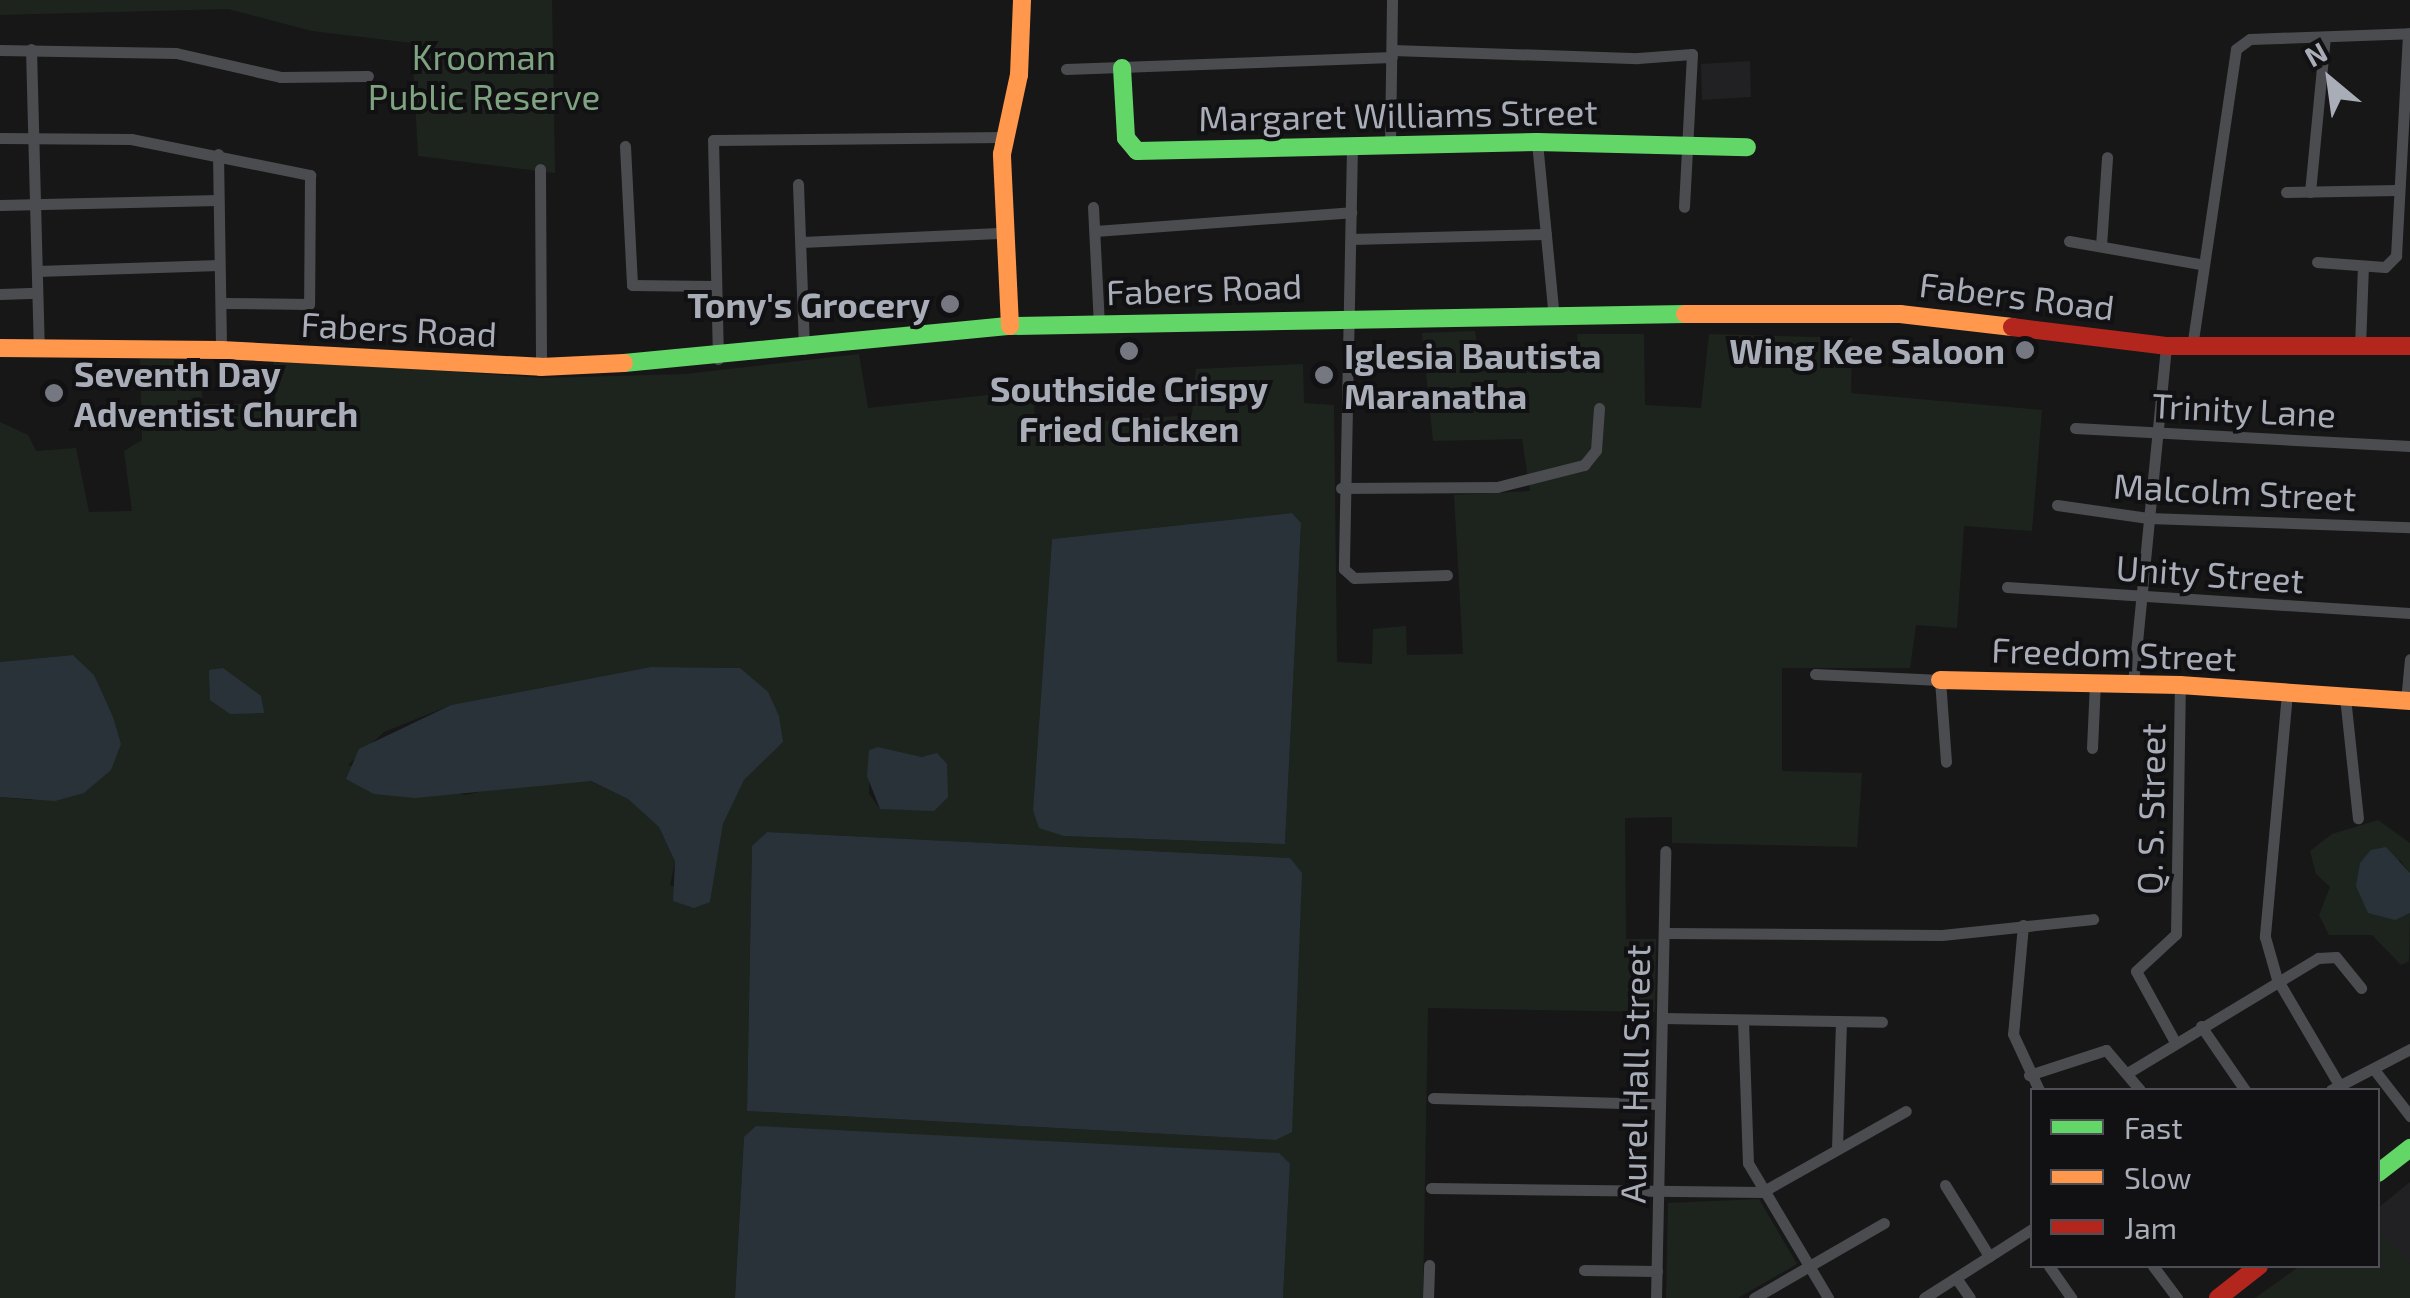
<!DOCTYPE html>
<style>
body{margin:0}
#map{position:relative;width:2410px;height:1298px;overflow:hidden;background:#171717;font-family:"Exo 2",sans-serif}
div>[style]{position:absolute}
.built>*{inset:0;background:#212123}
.green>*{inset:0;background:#1d241e}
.water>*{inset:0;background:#2a3239}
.street>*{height:11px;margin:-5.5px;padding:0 5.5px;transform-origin:5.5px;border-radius:5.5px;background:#4b4c50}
.fast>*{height:18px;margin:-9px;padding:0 9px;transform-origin:9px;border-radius:9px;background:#63d668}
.slow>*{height:18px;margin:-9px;padding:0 9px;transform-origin:9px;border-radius:9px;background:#ff974d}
.jam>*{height:18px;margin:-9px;padding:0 9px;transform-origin:9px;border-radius:9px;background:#b3261e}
.dots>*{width:28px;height:28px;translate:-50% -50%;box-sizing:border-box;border:5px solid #111113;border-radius:50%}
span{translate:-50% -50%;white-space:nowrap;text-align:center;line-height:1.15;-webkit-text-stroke:8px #111113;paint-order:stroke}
.park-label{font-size:35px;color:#7fa381}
.street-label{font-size:35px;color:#a8adb8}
.poi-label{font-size:35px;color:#a8adb8;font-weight:700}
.right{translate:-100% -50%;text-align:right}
.left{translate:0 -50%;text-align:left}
.legend{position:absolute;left:2030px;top:1088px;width:350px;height:180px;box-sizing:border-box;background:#111113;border:2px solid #4d4f55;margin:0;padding:12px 18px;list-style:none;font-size:30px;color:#a8adb8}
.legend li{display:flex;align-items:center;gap:20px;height:50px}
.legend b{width:50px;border:2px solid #4d4f55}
.north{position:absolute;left:2280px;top:30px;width:100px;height:100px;-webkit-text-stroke:8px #111113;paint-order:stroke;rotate:331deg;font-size:28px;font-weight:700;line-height:40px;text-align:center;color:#a8adb8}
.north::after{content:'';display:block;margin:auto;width:35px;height:45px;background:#a8adb8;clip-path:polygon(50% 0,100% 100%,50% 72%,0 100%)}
</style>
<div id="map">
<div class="built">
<div style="clip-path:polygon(1750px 61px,1751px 97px,1702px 100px,1701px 64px)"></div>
<div style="clip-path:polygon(2410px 1182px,2410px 1264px,2378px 1232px,2378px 1208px)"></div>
</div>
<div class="green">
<div style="clip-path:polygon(0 0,552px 0,555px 173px,418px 156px,412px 43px,312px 31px,228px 9px,0 15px)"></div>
<div style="clip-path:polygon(evenodd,1475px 331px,1481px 369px,1580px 369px,1577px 334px,1644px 334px,1645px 405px,1701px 408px,1709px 334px,1852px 338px,1851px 393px,2042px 410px,2032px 531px,1964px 526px,1957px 628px,1916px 625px,1910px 668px,1782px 668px,1782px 771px,1862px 773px,1857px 847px,1672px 843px,1672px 817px,1625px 818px,1626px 939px,1656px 939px,1655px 1012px,1428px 1008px,1423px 1298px,1283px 1298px,1290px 1164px,744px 1137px,735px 1298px,0 1298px,0 797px,32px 800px,121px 744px,94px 675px,73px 655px,0 662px,0 422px,28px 435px,36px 451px,76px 448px,89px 512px,132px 511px,124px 451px,142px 440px,140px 359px,199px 360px,203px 404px,276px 404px,273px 359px,543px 378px,685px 374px,859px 354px,868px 408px,1035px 390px,1034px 423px,1055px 424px,1192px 415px,1196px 369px,1303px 364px,1304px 403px,1334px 405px,1337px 662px,1372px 664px,1373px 629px,1406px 626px,1407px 655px,1463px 654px,1454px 495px,1530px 491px,1522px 439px,1433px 441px,1422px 333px,1475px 331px,1292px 513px,1301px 523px,1285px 844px,1064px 836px,1033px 810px,1052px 539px,1292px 513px,1475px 331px,651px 667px,740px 668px,783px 742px,744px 780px,723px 824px,710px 902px,670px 885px,675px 863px,659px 827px,628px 799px,590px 781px,525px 782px,465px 795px,348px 765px,384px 732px,451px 705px,651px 667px,1475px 331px,878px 747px,922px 757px,902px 809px,880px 809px,869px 794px,869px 750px,878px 747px,1475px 331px,767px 832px,1290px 858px,1292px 1132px,1276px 1140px,747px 1111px,752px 846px,767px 832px)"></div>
<div style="clip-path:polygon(2378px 820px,2410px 843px,2410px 873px,2399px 859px,2405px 916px,2410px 913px,2409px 961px,2401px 965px,2372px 935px,2329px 935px,2319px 915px,2330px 887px,2316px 874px,2310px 851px,2332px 834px)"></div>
<div style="clip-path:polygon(1759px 1199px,1797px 1264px,1738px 1298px,1666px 1298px,1668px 1203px)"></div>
<div style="clip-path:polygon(2378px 1232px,2410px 1264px,2410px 1298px,2255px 1298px,2300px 1266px,2378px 1266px)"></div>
</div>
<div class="water">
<div style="clip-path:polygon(1292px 513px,1301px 523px,1285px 844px,1064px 836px,1039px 828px,1033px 810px,1052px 539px)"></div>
<div style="clip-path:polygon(73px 655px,94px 675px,113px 717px,121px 744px,111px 770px,84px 793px,55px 801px,0 797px,0 662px)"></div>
<div style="clip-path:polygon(651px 667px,740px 668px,768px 692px,779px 716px,783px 742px,744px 780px,723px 824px,710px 902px,694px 908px,673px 901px,675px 862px,659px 827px,628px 799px,591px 781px,415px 798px,374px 794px,346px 779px,359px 749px,451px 705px)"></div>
<div style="clip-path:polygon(223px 668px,261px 696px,264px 713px,230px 714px,210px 700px,209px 670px)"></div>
<div style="clip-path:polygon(878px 747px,922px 757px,937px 753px,947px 764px,948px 797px,934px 811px,880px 809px,867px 776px,869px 750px)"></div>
<div style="clip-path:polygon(767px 832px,1290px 858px,1302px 873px,1292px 1132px,1276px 1140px,747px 1111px,752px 846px)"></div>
<div style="clip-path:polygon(2386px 847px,2410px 873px,2410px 913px,2395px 920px,2368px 913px,2356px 886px,2360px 863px,2371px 850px)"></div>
<div style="clip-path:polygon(756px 1126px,1279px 1153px,1290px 1164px,1283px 1298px,735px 1298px,744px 1137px)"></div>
</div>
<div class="street">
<div style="left:31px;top:49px;width:298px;rotate:88.5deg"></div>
<div style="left:0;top:50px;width:176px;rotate:1deg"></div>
<div style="left:176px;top:53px;width:108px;rotate:12.9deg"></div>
<div style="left:281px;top:77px;width:87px;rotate:-0.7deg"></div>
<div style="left:1392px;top:50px;width:246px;rotate:1.9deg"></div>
<div style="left:1638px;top:58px;width:54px;rotate:-4.2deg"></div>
<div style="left:1692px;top:54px;width:153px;rotate:93deg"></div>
<div style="left:1066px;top:69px;width:326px;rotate:-2.1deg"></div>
<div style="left:0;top:138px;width:131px;rotate:0.4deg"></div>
<div style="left:131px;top:139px;width:183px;rotate:11.4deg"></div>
<div style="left:310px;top:175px;width:129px;rotate:90.4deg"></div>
<div style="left:309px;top:304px;width:88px;rotate:-179.3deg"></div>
<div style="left:1537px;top:142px;width:176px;rotate:84.5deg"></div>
<div style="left:1390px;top:145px;width:145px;rotate:-89.2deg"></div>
<div style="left:625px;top:146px;width:139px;rotate:87.1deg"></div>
<div style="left:632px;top:285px;width:83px;rotate:0.7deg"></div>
<div style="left:1352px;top:146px;width:423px;rotate:91.1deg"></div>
<div style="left:1344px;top:569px;width:13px;rotate:42deg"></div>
<div style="left:1354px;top:578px;width:93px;rotate:-1.8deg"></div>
<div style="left:218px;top:154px;width:196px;rotate:89.1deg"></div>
<div style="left:540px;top:169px;width:198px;rotate:89.7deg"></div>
<div style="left:798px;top:184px;width:165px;rotate:87.9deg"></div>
<div style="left:2286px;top:192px;width:111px;rotate:-1deg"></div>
<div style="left:2310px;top:192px;width:156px;rotate:-84.5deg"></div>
<div style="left:0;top:205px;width:218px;rotate:-1.3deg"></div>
<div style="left:1093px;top:207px;width:117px;rotate:87.1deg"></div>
<div style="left:1095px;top:231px;width:257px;rotate:-4.2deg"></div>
<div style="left:1351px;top:239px;width:195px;rotate:-1.5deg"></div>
<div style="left:2069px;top:241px;width:132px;rotate:10deg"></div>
<div style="left:802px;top:242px;width:202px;rotate:-2.6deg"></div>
<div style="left:2101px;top:246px;width:89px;rotate:-86.1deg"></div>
<div style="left:2317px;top:262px;width:68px;rotate:4.2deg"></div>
<div style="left:2385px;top:267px;width:16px;rotate:-45deg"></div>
<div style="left:2396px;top:256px;width:223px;rotate:-86.9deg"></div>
<div style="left:37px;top:271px;width:182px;rotate:-1.9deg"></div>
<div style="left:0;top:294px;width:37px;rotate:-2deg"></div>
<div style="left:2192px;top:347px;width:301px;rotate:-81.6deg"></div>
<div style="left:2236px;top:49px;width:17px;rotate:-36deg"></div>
<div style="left:2250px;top:39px;width:160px;rotate:-2.1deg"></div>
<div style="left:2360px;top:347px;width:81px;rotate:-87.9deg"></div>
<div style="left:718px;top:359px;width:219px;rotate:-91.3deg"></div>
<div style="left:713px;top:140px;width:291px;rotate:-0.6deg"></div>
<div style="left:2075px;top:428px;width:335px;rotate:3.1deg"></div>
<div style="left:1341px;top:488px;width:156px;rotate:-0.4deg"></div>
<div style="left:1497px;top:487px;width:90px;rotate:-14.2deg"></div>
<div style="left:1584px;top:465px;width:19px;rotate:-51deg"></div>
<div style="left:1596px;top:450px;width:42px;rotate:-85.9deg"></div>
<div style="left:2057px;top:505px;width:92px;rotate:8.1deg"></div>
<div style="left:2148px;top:518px;width:262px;rotate:2deg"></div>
<div style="left:2007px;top:587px;width:404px;rotate:3.7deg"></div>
<div style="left:1815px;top:674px;width:125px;rotate:2.7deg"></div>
<div style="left:1940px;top:680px;width:82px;rotate:85.8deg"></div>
<div style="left:2133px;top:683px;width:339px;rotate:-84.4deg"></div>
<div style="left:2287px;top:693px;width:245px;rotate:95.2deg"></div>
<div style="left:2265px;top:937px;width:44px;rotate:74.1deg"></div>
<div style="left:2277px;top:979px;width:121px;rotate:59.6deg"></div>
<div style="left:2345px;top:697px;width:122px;rotate:83.9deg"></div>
<div style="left:2406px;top:701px;width:42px;rotate:-84.6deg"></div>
<div style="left:2092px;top:748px;width:65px;rotate:-87.4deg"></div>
<div style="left:2023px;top:925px;width:109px;rotate:95.2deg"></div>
<div style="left:2013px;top:1034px;width:62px;rotate:65.1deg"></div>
<div style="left:1665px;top:933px;width:277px;rotate:0.4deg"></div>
<div style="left:1942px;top:935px;width:152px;rotate:-6deg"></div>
<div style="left:1662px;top:1018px;width:220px;rotate:1deg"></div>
<div style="left:1743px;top:1021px;width:142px;rotate:88deg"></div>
<div style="left:1748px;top:1163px;width:157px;rotate:59.3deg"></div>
<div style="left:2201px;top:1026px;width:78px;rotate:55.5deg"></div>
<div style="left:2175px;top:1042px;width:81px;rotate:-118.8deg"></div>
<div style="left:2136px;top:971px;width:54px;rotate:-42.8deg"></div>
<div style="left:2176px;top:934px;width:249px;rotate:-89.1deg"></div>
<div style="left:2129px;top:1072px;width:221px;rotate:-31.1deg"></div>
<div style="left:2318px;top:958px;width:18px;rotate:-3deg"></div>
<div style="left:2336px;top:957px;width:40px;rotate:51deg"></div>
<div style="left:2376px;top:1072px;width:56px;rotate:52.3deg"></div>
<div style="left:2029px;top:1075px;width:81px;rotate:-18deg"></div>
<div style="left:2106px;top:1050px;width:52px;rotate:49.6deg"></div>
<div style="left:2331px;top:1090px;width:89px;rotate:-27.4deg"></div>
<div style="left:1433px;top:1098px;width:225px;rotate:1.5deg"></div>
<div style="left:1837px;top:1149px;width:127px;rotate:-88.2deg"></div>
<div style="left:1945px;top:1185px;width:84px;rotate:58.2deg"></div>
<div style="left:1431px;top:1188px;width:331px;rotate:0.7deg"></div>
<div style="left:1762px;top:1192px;width:165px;rotate:-29.4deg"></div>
<div style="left:2049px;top:1266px;width:39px;rotate:55deg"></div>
<div style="left:2153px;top:1266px;width:40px;rotate:53deg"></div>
<div style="left:1584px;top:1270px;width:73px;rotate:0.8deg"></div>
<div style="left:1956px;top:1278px;width:24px;rotate:55deg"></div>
<div style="left:1428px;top:1298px;width:33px;rotate:-88deg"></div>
<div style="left:1656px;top:1298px;width:447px;rotate:-88.8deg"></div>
<div style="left:1754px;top:1298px;width:150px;rotate:-30deg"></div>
<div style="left:1924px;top:1298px;width:128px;rotate:-32.6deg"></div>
</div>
<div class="fast">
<div style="left:1122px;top:68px;width:70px;rotate:86.7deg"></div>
<div style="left:1126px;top:138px;width:17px;rotate:50deg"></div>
<div style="left:1137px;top:151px;width:400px;rotate:-1.3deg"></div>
<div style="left:1537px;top:142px;width:210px;rotate:1.4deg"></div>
<div style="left:624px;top:363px;width:388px;rotate:-5.5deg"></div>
<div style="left:1010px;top:326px;width:675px;rotate:-1.02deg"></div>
<div style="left:2378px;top:1173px;width:41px;rotate:-38deg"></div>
</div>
<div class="slow">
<div style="left:1685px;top:314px;width:215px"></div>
<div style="left:1900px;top:314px;width:113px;rotate:6.6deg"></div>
<div style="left:1010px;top:326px;width:172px;rotate:-92.7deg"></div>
<div style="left:1002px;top:154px;width:81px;rotate:-77.9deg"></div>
<div style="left:1019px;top:75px;width:75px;rotate:-87.7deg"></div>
<div style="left:0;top:348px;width:221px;rotate:0.5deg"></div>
<div style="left:221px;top:350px;width:320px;rotate:3deg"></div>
<div style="left:541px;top:367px;width:83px;rotate:-2.8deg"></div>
<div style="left:1940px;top:680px;width:240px;rotate:1.2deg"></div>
<div style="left:2180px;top:685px;width:231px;rotate:4deg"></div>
</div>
<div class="jam">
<div style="left:2012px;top:327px;width:155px;rotate:7deg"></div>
<div style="left:2166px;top:346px;width:244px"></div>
<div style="left:2218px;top:1298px;width:52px;rotate:-38deg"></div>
</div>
<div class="dots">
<div style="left:950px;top:304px;background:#757880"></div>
<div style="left:2025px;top:350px;background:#757880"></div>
<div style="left:1129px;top:351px;background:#757880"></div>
<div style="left:1324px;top:375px;background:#757880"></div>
<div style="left:54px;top:393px;background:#757880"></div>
</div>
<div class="park-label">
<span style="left:484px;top:76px">Krooman<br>Public Reserve</span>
</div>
<div class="street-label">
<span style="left:1398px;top:114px;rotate:-1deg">Margaret Williams Street</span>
<span style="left:1204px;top:288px;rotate:-2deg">Fabers Road</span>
<span style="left:2017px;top:295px;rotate:7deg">Fabers Road</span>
<span style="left:399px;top:328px;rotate:3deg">Fabers Road</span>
<span style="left:2244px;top:409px;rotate:3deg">Trinity Lane</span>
<span style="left:2235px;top:491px;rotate:3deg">Malcolm Street</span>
<span style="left:2210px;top:573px;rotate:4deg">Unity Street</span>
<span style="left:2114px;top:653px;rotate:2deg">Freedom Street</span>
<span style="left:2150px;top:809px;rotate:-89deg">Q. S. Street</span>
<span style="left:1634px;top:1074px;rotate:-89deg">Aurel Hall Street</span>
</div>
<div class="poi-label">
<span class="right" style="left:930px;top:304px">Tony's Grocery</span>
<span class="right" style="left:2005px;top:350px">Wing Kee Saloon</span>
<span class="left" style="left:1344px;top:375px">Iglesia Bautista<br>Maranatha</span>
<span class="left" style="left:74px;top:393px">Seventh Day<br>Adventist Church</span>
<span style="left:1129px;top:408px">Southside Crispy<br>Fried Chicken</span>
</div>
<ul class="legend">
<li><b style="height:12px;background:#63d668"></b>Fast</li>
<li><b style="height:12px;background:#ff974d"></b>Slow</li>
<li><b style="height:12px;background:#b3261e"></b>Jam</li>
</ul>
<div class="north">N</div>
</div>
